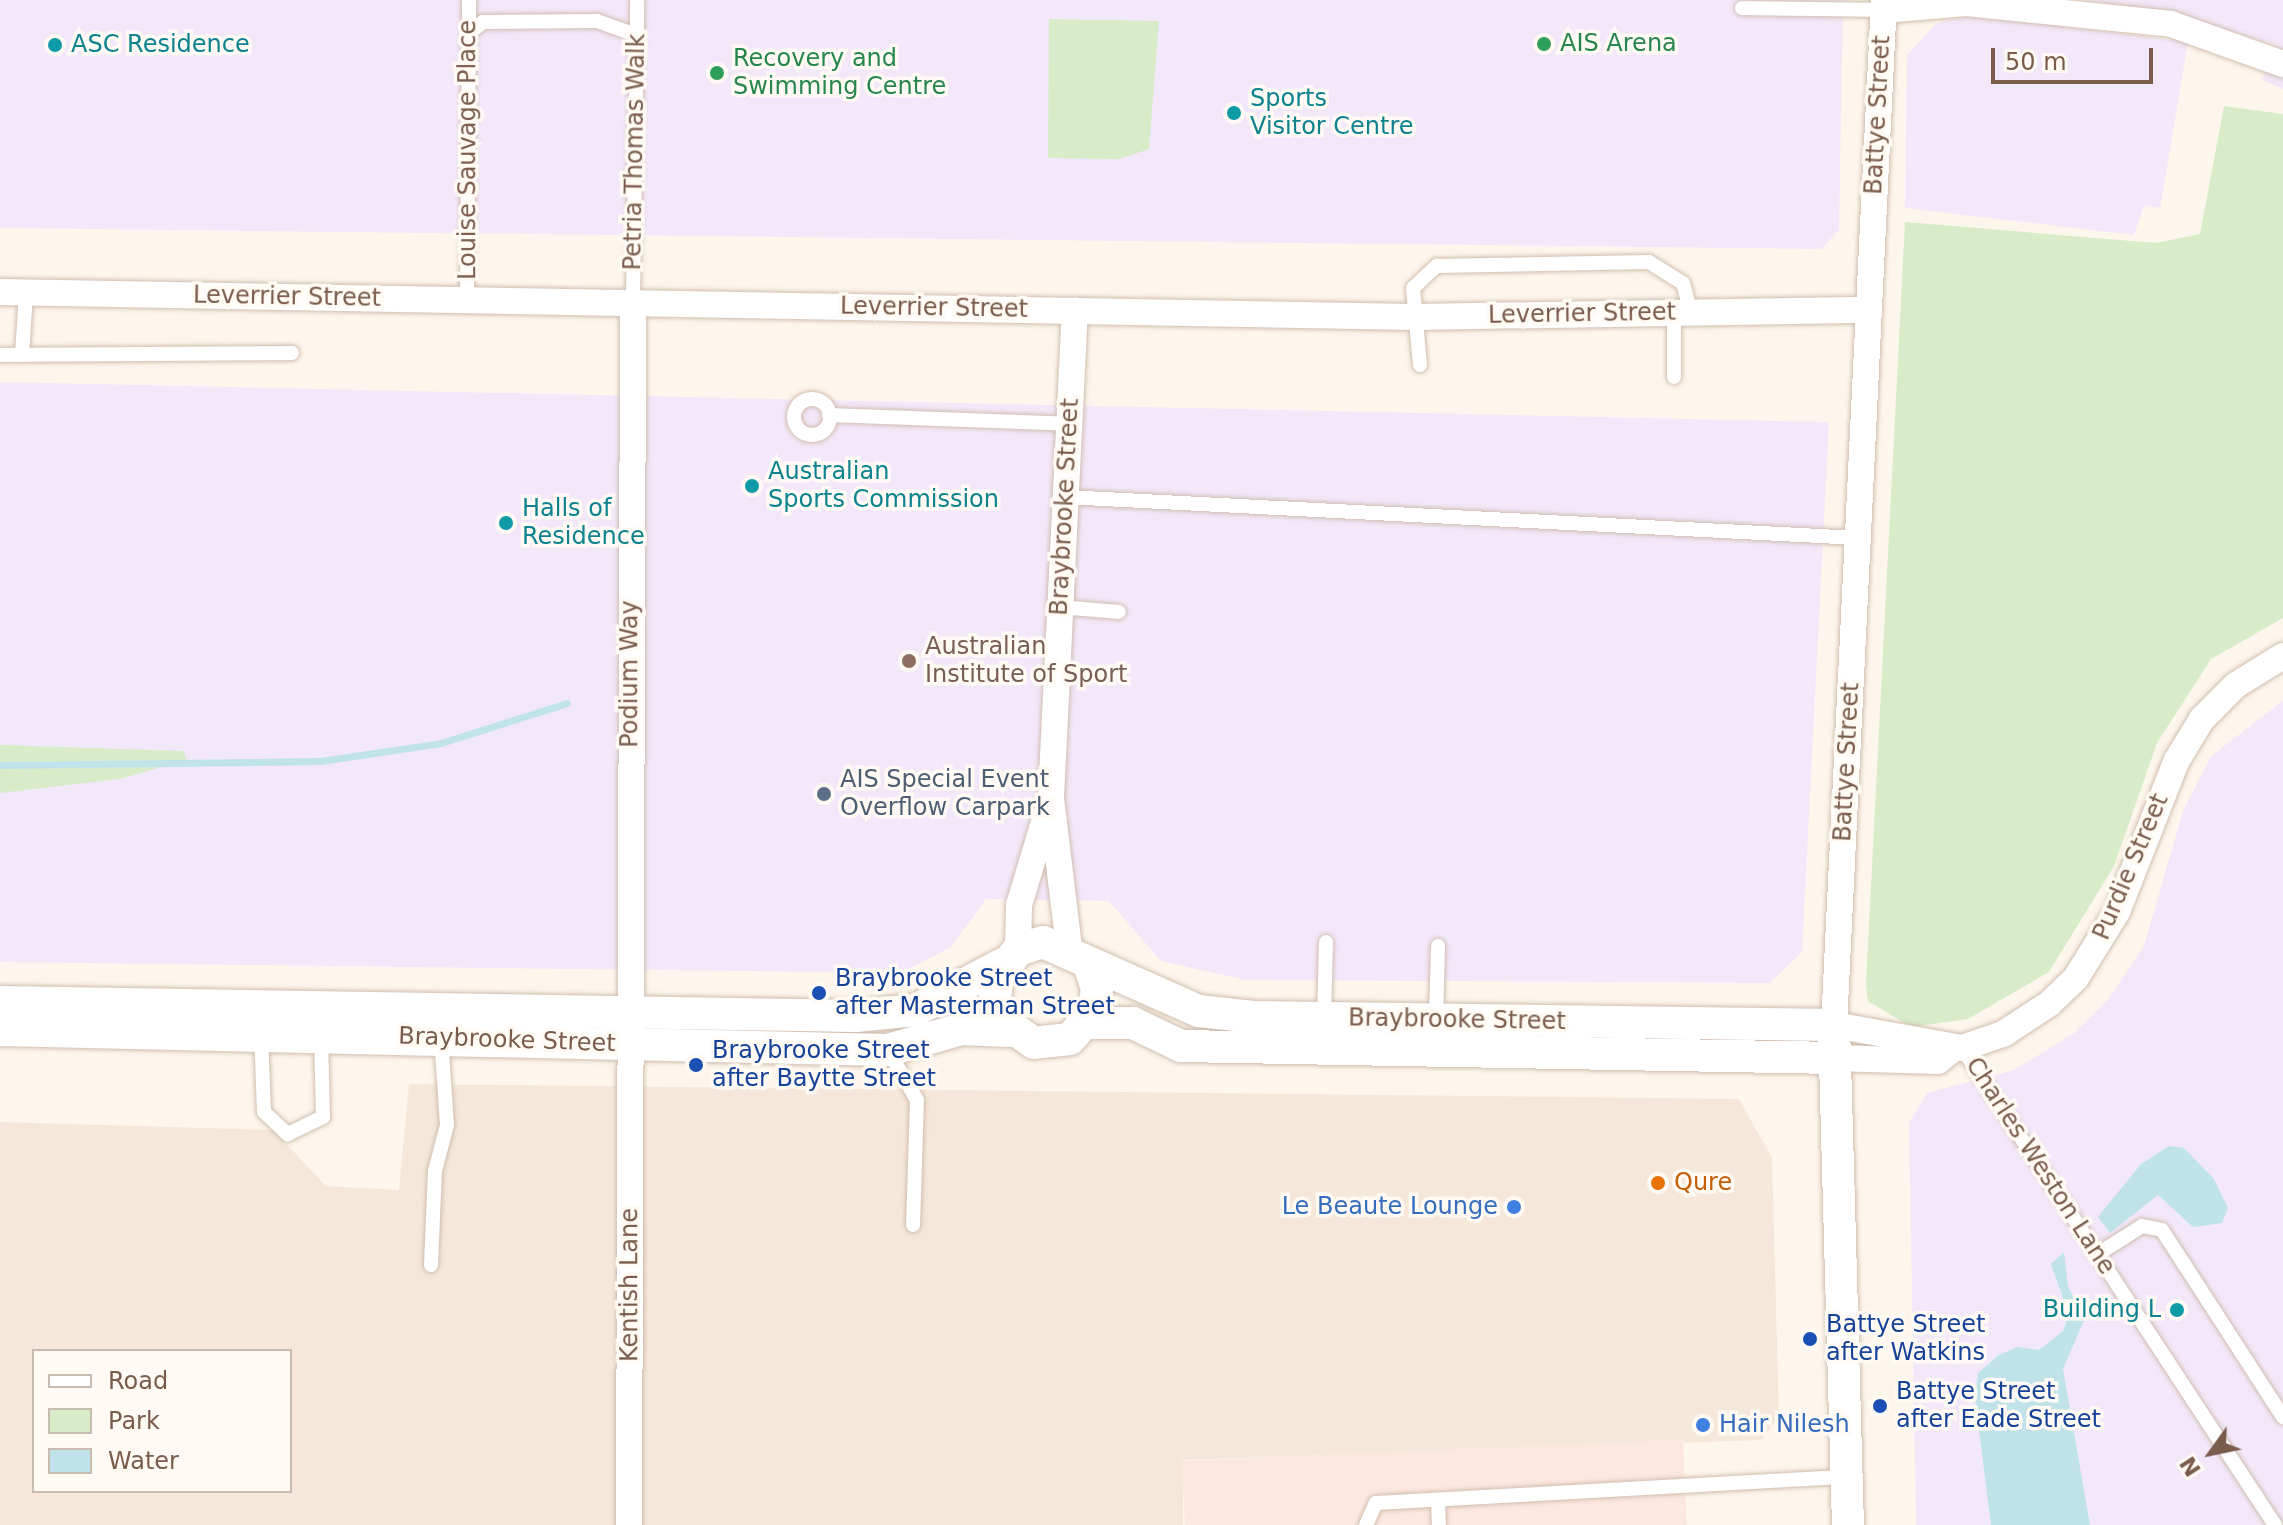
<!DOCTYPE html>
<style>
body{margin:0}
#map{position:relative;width:2283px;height:1525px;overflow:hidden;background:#fdf6ec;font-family:"DejaVu Sans",sans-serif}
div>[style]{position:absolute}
.residential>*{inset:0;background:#f5e8da}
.commercial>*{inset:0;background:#fde8e0}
.education>*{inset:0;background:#f3e8fa}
.green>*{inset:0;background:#d8ecc9}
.water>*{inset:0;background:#bfe3e8}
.stream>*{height:7px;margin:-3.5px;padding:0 3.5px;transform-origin:3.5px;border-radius:3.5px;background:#bfe3e8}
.roads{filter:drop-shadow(0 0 2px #d1beb0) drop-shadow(0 0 2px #d1beb0)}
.service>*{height:14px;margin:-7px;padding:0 7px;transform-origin:7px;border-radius:7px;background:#fff}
.service>.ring{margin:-7px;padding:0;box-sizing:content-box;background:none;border:14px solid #fff;border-radius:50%}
.minor>*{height:26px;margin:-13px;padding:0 13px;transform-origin:13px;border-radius:13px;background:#fff}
.tertiary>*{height:32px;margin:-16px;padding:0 16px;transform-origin:16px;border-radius:16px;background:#fff}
.dots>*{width:22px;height:22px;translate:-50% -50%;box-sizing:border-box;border:4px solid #fffaf3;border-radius:50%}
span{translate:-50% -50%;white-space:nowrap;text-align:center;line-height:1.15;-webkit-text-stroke:7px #fffaf3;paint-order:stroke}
.leisure-label{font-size:24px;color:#27864d}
.left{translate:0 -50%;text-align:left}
.culture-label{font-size:24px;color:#0d838f}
.right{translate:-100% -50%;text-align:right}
.street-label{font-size:24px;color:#7a5c4d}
.education-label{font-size:24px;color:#785e54}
.service-label{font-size:24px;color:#4e5e75}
.transit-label{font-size:24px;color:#164399}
.food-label{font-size:24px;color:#c56008}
.shop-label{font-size:24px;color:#366cbe}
.legend{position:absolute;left:32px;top:1349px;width:260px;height:144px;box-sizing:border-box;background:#fffaf3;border:2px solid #cabbb1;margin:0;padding:10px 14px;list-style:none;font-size:24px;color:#7a5c4d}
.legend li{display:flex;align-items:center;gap:16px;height:40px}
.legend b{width:40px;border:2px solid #cabbb1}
.north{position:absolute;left:2171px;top:1413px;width:80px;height:80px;-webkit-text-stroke:6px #fffaf3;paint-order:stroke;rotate:237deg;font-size:22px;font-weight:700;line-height:32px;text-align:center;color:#7a5c4d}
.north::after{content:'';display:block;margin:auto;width:28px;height:36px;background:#7a5c4d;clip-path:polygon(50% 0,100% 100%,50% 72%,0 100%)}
.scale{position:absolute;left:1991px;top:48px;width:162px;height:36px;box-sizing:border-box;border:4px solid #7a5c4d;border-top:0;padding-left:10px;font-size:24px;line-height:28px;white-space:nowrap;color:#7a5c4d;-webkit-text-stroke:6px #fffaf3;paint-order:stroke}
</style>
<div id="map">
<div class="residential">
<div style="clip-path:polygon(evenodd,409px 1084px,1739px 1099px,1772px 1158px,1779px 1417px,1761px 1440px,1183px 1460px,1183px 1525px,0 1525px,0 1122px,273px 1130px,326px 1186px,399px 1190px,409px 1084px,34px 1351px,290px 1351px,290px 1491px,34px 1491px,34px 1351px)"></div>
</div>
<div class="commercial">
<div style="clip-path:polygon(1683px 1440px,1687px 1525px,1185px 1525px,1182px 1461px)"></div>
</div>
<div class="education">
<div style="clip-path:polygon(0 0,1843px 0,1839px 230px,1821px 249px,0 228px)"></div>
<div style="clip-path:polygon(2086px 0,2283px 0,2283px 89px,2262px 80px,2277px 45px,2156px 10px)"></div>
<div style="clip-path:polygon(1974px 15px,2188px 42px,2160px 208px,2144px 205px,2134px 235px,1905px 208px,1907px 55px,1937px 23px)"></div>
<div style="clip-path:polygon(0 382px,1829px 422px,1802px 952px,1770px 983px,1245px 980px,1161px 961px,1109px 901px,986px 899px,950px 948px,901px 973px,0 962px)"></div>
<div style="clip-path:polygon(2283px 701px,2283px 1525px,1916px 1525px,1909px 1123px,1927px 1093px,2014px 1070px,2074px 1033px,2107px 1001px,2144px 946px,2183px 811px,2211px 756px)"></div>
</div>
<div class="green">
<div style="clip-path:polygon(1049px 19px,1159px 21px,1149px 149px,1120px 159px,1048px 158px)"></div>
<div style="clip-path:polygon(2224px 106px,2283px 114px,2283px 618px,2211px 659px,2157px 743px,2114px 866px,2049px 972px,1968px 1019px,1911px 1027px,1868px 1001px,1866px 984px,1905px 222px,2156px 243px,2200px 234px)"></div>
<div style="clip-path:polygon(0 745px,184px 751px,186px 760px,120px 779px,0 793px)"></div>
</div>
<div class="water">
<div style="clip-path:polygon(2169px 1146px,2184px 1148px,2214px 1179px,2228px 1208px,2222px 1223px,2193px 1227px,2158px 1195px,2110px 1233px,2098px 1217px,2141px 1164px)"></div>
<div style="clip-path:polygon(2064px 1252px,2068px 1287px,2085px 1318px,2063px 1369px,2090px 1525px,1991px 1525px,1975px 1399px,1978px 1373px,1999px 1355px,2017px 1347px,2039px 1350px,2063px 1331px,2069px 1315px,2051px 1264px)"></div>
</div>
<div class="stream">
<div style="left:0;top:765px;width:321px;rotate:-0.7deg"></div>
<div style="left:321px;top:761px;width:121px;rotate:-8.5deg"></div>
<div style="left:441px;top:743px;width:132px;rotate:-17.6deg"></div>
</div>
<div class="roads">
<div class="service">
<div style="left:1742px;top:8px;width:141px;rotate:0.8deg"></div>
<div style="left:469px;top:33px;width:18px;rotate:-38deg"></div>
<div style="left:483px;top:22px;width:114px;rotate:-0.5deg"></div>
<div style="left:597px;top:21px;width:41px;rotate:19.7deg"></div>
<div style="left:467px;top:300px;width:300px;rotate:-89.6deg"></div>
<div style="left:633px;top:303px;width:303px;rotate:-89.2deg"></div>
<div style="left:1674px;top:313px;width:64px;rotate:90deg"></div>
<div style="left:0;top:355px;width:292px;rotate:-0.4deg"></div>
<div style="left:22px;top:355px;width:62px;rotate:-86.3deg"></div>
<div style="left:1420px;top:365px;width:77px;rotate:-95.2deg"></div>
<div style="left:1413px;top:288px;width:33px;rotate:-43deg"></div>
<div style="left:1437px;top:266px;width:212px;rotate:-1.1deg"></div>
<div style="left:1649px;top:262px;width:40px;rotate:32deg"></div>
<div style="left:1683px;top:283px;width:31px;rotate:75deg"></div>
<div class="ring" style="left:794px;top:399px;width:22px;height:22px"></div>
<div style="left:829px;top:415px;width:240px;rotate:2.1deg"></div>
<div style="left:1065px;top:497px;width:794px;rotate:2.96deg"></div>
<div style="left:1060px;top:607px;width:59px;rotate:4.8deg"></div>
<div style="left:1324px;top:1018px;width:76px;rotate:-88.5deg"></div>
<div style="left:1436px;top:1019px;width:73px;rotate:-88.4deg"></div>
<div style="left:261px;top:1033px;width:79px;rotate:87.8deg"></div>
<div style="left:264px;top:1112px;width:33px;rotate:43deg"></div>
<div style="left:288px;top:1134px;width:39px;rotate:-26deg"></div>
<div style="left:323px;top:1117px;width:81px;rotate:-91.4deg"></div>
<div style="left:1962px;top:1048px;width:571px;rotate:56.73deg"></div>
<div style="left:888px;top:1050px;width:58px;rotate:59.9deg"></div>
<div style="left:917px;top:1100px;width:125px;rotate:91.8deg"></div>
<div style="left:2098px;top:1254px;width:52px;rotate:-32.5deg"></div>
<div style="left:2142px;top:1226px;width:20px;rotate:11deg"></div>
<div style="left:2162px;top:1230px;width:223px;rotate:57.1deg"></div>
<div style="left:431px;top:1265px;width:94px;rotate:-87.6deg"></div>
<div style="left:435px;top:1171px;width:48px;rotate:-75.4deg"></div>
<div style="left:447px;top:1125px;width:88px;rotate:-93.9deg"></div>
<div style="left:1438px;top:1500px;width:25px;rotate:88deg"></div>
<div style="left:1366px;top:1525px;width:24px;rotate:-66deg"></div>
<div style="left:1376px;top:1503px;width:471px;rotate:-3.2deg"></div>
</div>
<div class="minor">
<div style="left:1884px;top:0;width:1026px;rotate:92.79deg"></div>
<div style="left:1834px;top:1025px;width:130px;rotate:10.2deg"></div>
<div style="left:1962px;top:1048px;width:43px;rotate:-18.9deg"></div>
<div style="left:2003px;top:1034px;width:55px;rotate:-33.1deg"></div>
<div style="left:2049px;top:1004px;width:37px;rotate:-44deg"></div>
<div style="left:2076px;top:978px;width:78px;rotate:-58.2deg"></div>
<div style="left:2117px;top:912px;width:163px;rotate:-68.5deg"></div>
<div style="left:2177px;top:760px;width:48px;rotate:-58.6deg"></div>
<div style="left:2202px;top:719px;width:48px;rotate:-45deg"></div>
<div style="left:2236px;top:685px;width:55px;rotate:-31.7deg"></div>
<div style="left:1883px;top:10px;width:83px;rotate:-4.8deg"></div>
<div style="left:1966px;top:3px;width:206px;rotate:5.8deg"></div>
<div style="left:2171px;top:24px;width:119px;rotate:19.7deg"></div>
<div style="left:0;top:292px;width:1414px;rotate:1.01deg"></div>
<div style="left:1414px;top:317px;width:455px;rotate:-0.9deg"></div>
<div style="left:1069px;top:947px;width:150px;rotate:-96.9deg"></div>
<div style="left:1051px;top:798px;width:488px;rotate:-87.2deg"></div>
<div style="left:1018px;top:950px;width:45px;rotate:-88.7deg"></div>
<div style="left:1019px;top:905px;width:100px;rotate:-73.2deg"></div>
<div style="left:1833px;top:1058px;width:105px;rotate:1.6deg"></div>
<div style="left:1938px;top:1061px;width:21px;rotate:-39deg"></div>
<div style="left:629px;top:1525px;width:1222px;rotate:-89.81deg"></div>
</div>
<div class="tertiary">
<div style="left:1089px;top:965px;width:24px;rotate:71deg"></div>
<div style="left:1097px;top:988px;width:24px;rotate:97deg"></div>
<div style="left:1094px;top:1012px;width:36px;rotate:132deg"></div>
<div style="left:1070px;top:1039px;width:36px;rotate:174deg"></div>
<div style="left:1034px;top:1043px;width:37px;rotate:-145deg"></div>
<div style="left:1004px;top:1022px;width:25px;rotate:-111deg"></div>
<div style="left:995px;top:999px;width:24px;rotate:-83deg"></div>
<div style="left:998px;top:975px;width:32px;rotate:-51deg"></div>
<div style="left:1018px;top:950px;width:26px;rotate:-18deg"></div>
<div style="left:1043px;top:942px;width:171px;rotate:23.9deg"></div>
<div style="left:1199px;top:1011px;width:54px;rotate:6.3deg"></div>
<div style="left:1253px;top:1017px;width:581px;rotate:0.79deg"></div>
<div style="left:1834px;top:1025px;width:500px;rotate:88.4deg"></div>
<div style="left:0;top:1002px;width:856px;rotate:0.94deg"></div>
<div style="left:856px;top:1016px;width:60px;rotate:-5.7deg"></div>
<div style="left:916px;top:1010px;width:98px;rotate:-27.9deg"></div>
<div style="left:1088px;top:1023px;width:45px"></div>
<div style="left:1133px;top:1023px;width:53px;rotate:25.6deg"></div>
<div style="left:1181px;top:1046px;width:652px;rotate:1.05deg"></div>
<div style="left:0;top:1030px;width:888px;rotate:1.29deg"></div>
<div style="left:888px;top:1050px;width:76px;rotate:-16deg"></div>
<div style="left:961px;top:1029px;width:51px;rotate:2.2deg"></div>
</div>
</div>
<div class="dots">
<div style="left:1544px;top:44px;background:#2e9e5b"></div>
<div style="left:55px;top:45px;background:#0f9aa8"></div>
<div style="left:717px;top:73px;background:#2e9e5b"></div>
<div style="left:1234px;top:113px;background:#0f9aa8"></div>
<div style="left:752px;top:486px;background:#0f9aa8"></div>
<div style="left:506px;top:523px;background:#0f9aa8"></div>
<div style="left:909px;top:661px;background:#8d6e63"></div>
<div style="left:824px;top:794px;background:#5c6f8a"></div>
<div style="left:819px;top:993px;background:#1a4fb4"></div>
<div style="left:696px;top:1065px;background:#1a4fb4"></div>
<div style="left:1658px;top:1183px;background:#e8710a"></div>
<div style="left:1514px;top:1207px;background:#3f7fe0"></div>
<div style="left:2177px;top:1310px;background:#0f9aa8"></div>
<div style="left:1810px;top:1339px;background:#1a4fb4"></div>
<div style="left:1880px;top:1406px;background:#1a4fb4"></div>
<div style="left:1703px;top:1425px;background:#3f7fe0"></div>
</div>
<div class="leisure-label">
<span class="left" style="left:1560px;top:44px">AIS Arena</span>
<span class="left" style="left:733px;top:73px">Recovery and<br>Swimming Centre</span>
</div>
<div class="culture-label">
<span class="left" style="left:71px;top:45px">ASC Residence</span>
<span class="left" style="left:1250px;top:113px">Sports<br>Visitor Centre</span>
<span class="left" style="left:768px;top:486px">Australian<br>Sports Commission</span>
<span class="left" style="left:522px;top:523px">Halls of<br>Residence</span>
<span class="right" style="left:2161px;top:1310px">Building L</span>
</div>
<div class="street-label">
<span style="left:1878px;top:115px;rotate:-87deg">Battye Street</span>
<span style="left:468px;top:150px;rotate:-90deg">Louise Sauvage Place</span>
<span style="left:635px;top:152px;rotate:-89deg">Petria Thomas Walk</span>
<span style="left:287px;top:297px;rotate:1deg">Leverrier Street</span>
<span style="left:934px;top:308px;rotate:1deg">Leverrier Street</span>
<span style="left:1582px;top:314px;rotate:-1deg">Leverrier Street</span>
<span style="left:1065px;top:507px;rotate:-87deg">Braybrooke Street</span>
<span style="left:630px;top:674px;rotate:-90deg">Podium Way</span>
<span style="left:1847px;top:762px;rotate:-87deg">Battye Street</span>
<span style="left:2131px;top:867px;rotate:-67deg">Purdie Street</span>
<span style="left:1457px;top:1020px;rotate:1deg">Braybrooke Street</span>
<span style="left:507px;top:1040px;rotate:2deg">Braybrooke Street</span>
<span style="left:2040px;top:1166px;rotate:57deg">Charles Weston Lane</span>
<span style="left:630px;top:1285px;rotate:-90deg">Kentish Lane</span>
</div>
<div class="education-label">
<span class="left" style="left:925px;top:661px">Australian<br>Institute of Sport</span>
</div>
<div class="service-label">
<span class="left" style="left:840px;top:794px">AIS Special Event<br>Overflow Carpark</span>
</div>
<div class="transit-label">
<span class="left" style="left:835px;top:993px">Braybrooke Street<br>after Masterman Street</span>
<span class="left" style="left:712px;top:1065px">Braybrooke Street<br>after Baytte Street</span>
<span class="left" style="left:1826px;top:1339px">Battye Street<br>after Watkins</span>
<span class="left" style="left:1896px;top:1406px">Battye Street<br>after Eade Street</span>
</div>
<div class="food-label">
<span class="left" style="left:1674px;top:1183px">Qure</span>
</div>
<div class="shop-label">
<span class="right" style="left:1498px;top:1207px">Le Beaute Lounge</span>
<span class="left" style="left:1719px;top:1425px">Hair Nilesh</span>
</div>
<ul class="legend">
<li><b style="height:10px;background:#fff"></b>Road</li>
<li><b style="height:22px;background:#d8ecc9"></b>Park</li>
<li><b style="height:22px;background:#bfe3e8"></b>Water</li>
</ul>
<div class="north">N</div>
<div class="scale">50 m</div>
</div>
